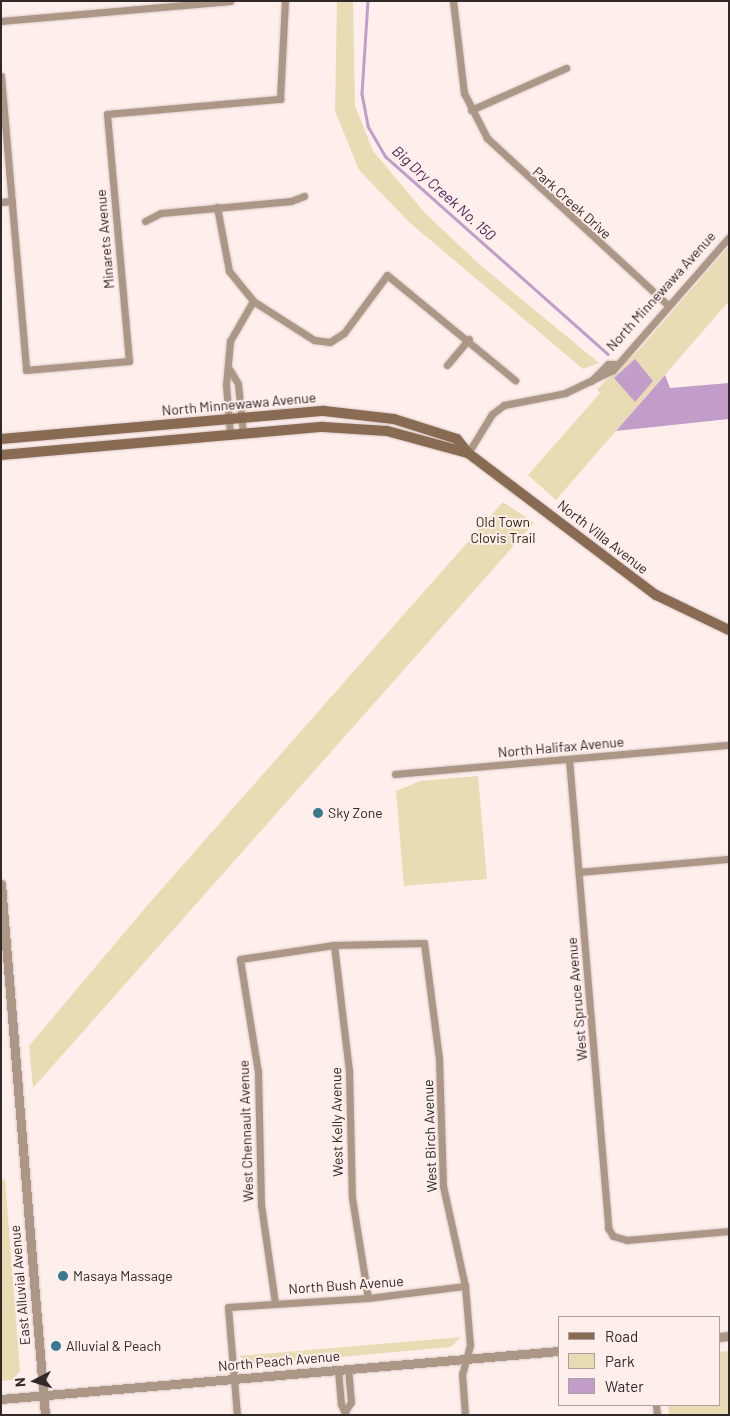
<!DOCTYPE html>
<style>
body{margin:0}
#map{position:relative;width:730px;height:1416px;overflow:hidden;background:#feeeec;font-family:Barlow,sans-serif}
div>[style]{position:absolute}
.green>*{inset:0;background:#e9dcb4}
.water>*{inset:0;background:#c29dca}
.stream>*{height:2.5px;margin:-1.25px;padding:0 1.25px;transform-origin:1.25px;border-radius:1.25px;background:#c29dca}
.roads{filter:drop-shadow(0 0 1px #d9cbc9) drop-shadow(0 0 1px #d9cbc9)}
.minor>*{height:7px;margin:-3.5px;padding:0 3.5px;transform-origin:3.5px;border-radius:3.5px;background:#ac9786}
.tertiary>*{height:9px;margin:-4.5px;padding:0 4.5px;transform-origin:4.5px;border-radius:4.5px;background:#ac9786}
.secondary>*{height:10px;margin:-5px;padding:0 5px;transform-origin:5px;border-radius:5px;background:#896b53}
.dots>*{width:14px;height:14px;translate:-50% -50%;box-sizing:border-box;border:2px solid #feeeec;border-radius:50%}
span{translate:-50% -50%;white-space:nowrap;text-align:center;line-height:1.15;-webkit-text-stroke:4px #feeeec;paint-order:stroke}
.street-label{font-size:14px;color:#312928}
.park-label{font-size:14px;color:#31290e}
.poi-label{font-size:14px;color:#312928}
.left{translate:0 -50%;text-align:left}
.water-label{font-size:15px;color:#4d1f57;font-style:italic}
.frame{position:absolute;inset:0;border:2px solid #312928;pointer-events:none}
.legend{position:absolute;left:558px;top:1316px;width:162px;height:90px;box-sizing:border-box;background:#feeeec;border:1px solid #ac9f9e;margin:0;padding:6px 9px;list-style:none;font-size:15px;color:#312928}
.legend li{display:flex;align-items:center;gap:10px;height:25px}
.legend b{width:25px;border:1px solid #ac9f9e}
.north{position:absolute;left:10px;top:1356px;width:50px;height:50px;-webkit-text-stroke:4px #feeeec;paint-order:stroke;rotate:265deg;font-size:14px;font-weight:700;line-height:20px;text-align:center;color:#312928}
.north::after{content:'';display:block;margin:auto;width:18px;height:22px;background:#312928;clip-path:polygon(50% 0,100% 100%,50% 72%,0 100%)}
</style>
<div id="map">
<div class="green">
<div style="clip-path:polygon(337px 1px,353px 1px,355px 106px,373px 151px,425px 213px,479px 264px,599px 363px,583px 369px,409px 222px,359px 170px,335px 111px)"></div>
<div style="clip-path:polygon(729px 246px,729px 301px,556px 500px,528px 475px,600px 393px,597px 389px,639px 350px)"></div>
<div style="clip-path:polygon(503px 502px,534px 523px,33px 1088px,29px 1046px,145px 908px)"></div>
<div style="clip-path:polygon(478px 776px,487px 879px,404px 886px,396px 791px,420px 781px)"></div>
<div style="clip-path:polygon(5px 1179px,20px 1371px,12px 1380px,1px 1381px,1px 1180px)"></div>
<div style="clip-path:polygon(461px 1337px,451px 1347px,251px 1365px,239px 1356px)"></div>
<div style="clip-path:polygon(729px 1351px,729px 1415px,669px 1415px,668px 1405px,719px 1405px,719px 1352px)"></div>
</div>
<div class="water">
<div style="clip-path:polygon(635px 359px,653px 381px,635px 402px,614px 378px)"></div>
<div style="clip-path:polygon(665px 375px,670px 388px,729px 383px,729px 419px,616px 431px)"></div>
</div>
<div class="stream">
<div style="left:368px;top:1px;width:93px;rotate:93.7deg"></div>
<div style="left:362px;top:94px;width:33px;rotate:79deg"></div>
<div style="left:368px;top:126px;width:34px;rotate:60deg"></div>
<div style="left:385px;top:156px;width:298px;rotate:41.6deg"></div>
</div>
<div class="roads">
<div class="minor">
<div style="left:453px;top:1px;width:93px;rotate:83.2deg"></div>
<div style="left:464px;top:93px;width:51px;rotate:62.9deg"></div>
<div style="left:487px;top:138px;width:246px;rotate:42.7deg"></div>
<div style="left:1px;top:21px;width:230px;rotate:-5deg"></div>
<div style="left:1px;top:76px;width:295px;rotate:85.1deg"></div>
<div style="left:26px;top:370px;width:103px;rotate:-5deg"></div>
<div style="left:129px;top:361px;width:248px;rotate:-95.1deg"></div>
<div style="left:107px;top:114px;width:174px;rotate:-5deg"></div>
<div style="left:280px;top:99px;width:98px;rotate:-87.1deg"></div>
<div style="left:471px;top:110px;width:104px;rotate:-23.9deg"></div>
<div style="left:1px;top:202px;width:11px;rotate:-5deg"></div>
<div style="left:217px;top:207px;width:65px;rotate:79.4deg"></div>
<div style="left:229px;top:271px;width:38px;rotate:51deg"></div>
<div style="left:253px;top:301px;width:46px;rotate:119.9deg"></div>
<div style="left:230px;top:341px;width:44px;rotate:95.2deg"></div>
<div style="left:226px;top:385px;width:49px;rotate:85.3deg"></div>
<div style="left:145px;top:221px;width:18px;rotate:-27deg"></div>
<div style="left:161px;top:213px;width:131px;rotate:-5.3deg"></div>
<div style="left:291px;top:201px;width:14px;rotate:-21deg"></div>
<div style="left:253px;top:301px;width:72px;rotate:32.6deg"></div>
<div style="left:314px;top:340px;width:16px;rotate:7deg"></div>
<div style="left:330px;top:342px;width:17px;rotate:-33deg"></div>
<div style="left:344px;top:333px;width:72px;rotate:-53.4deg"></div>
<div style="left:387px;top:275px;width:166px;rotate:39.4deg"></div>
<div style="left:447px;top:365px;width:34px;rotate:-50deg"></div>
<div style="left:230px;top:370px;width:16px;rotate:60deg"></div>
<div style="left:238px;top:384px;width:49px;rotate:84.2deg"></div>
<div style="left:591px;top:381px;width:24px;rotate:-45deg"></div>
<div style="left:608px;top:364px;width:6px"></div>
<div style="left:468px;top:453px;width:46px;rotate:-58.4deg"></div>
<div style="left:492px;top:414px;width:15px;rotate:-37deg"></div>
<div style="left:504px;top:405px;width:62px;rotate:-11.1deg"></div>
<div style="left:565px;top:393px;width:53px;rotate:-25.6deg"></div>
<div style="left:613px;top:370px;width:176px;rotate:-48.9deg"></div>
<div style="left:569px;top:759px;width:471px;rotate:85.2deg"></div>
<div style="left:608px;top:1228px;width:9px;rotate:58deg"></div>
<div style="left:613px;top:1236px;width:15px;rotate:16deg"></div>
<div style="left:627px;top:1240px;width:102px;rotate:-5deg"></div>
<div style="left:395px;top:774px;width:335px;rotate:-5deg"></div>
<div style="left:579px;top:872px;width:151px;rotate:-5deg"></div>
<div style="left:334px;top:945px;width:126px;rotate:83.2deg"></div>
<div style="left:349px;top:1070px;width:128px;rotate:88.7deg"></div>
<div style="left:352px;top:1198px;width:101px;rotate:80.9deg"></div>
<div style="left:275px;top:1303px;width:99px;rotate:-98.1deg"></div>
<div style="left:261px;top:1205px;width:133px;rotate:-91.3deg"></div>
<div style="left:258px;top:1072px;width:114px;rotate:-99.1deg"></div>
<div style="left:240px;top:959px;width:95px;rotate:-8.5deg"></div>
<div style="left:334px;top:945px;width:90px;rotate:-1.3deg"></div>
<div style="left:424px;top:943px;width:117px;rotate:82.6deg"></div>
<div style="left:439px;top:1059px;width:127px;rotate:88.2deg"></div>
<div style="left:443px;top:1186px;width:102px;rotate:77.6deg"></div>
<div style="left:465px;top:1286px;width:59px;rotate:85.2deg"></div>
<div style="left:470px;top:1345px;width:30px;rotate:105deg"></div>
<div style="left:462px;top:1374px;width:41px;rotate:85.8deg"></div>
<div style="left:338px;top:1370px;width:34px;rotate:85deg"></div>
<div style="left:341px;top:1404px;width:12px;rotate:66deg"></div>
<div style="left:656px;top:1405px;width:10px;rotate:84deg"></div>
<div style="left:346px;top:1410px;width:9px;rotate:-58deg"></div>
<div style="left:351px;top:1402px;width:33px;rotate:-95deg"></div>
<div style="left:237px;top:1415px;width:108px;rotate:-94.8deg"></div>
<div style="left:228px;top:1307px;width:140px;rotate:-3.7deg"></div>
<div style="left:368px;top:1298px;width:98px;rotate:-7.1deg"></div>
</div>
<div class="tertiary">
<div style="left:1px;top:884px;width:533px;rotate:85.26deg"></div>
<div style="left:719px;top:1337px;width:10px;rotate:-6deg"></div>
<div style="left:1px;top:1399px;width:560px;rotate:-4.92deg"></div>
</div>
<div class="secondary">
<div style="left:1px;top:439px;width:324px;rotate:-5deg"></div>
<div style="left:324px;top:411px;width:70px;rotate:6.5deg"></div>
<div style="left:394px;top:419px;width:66px;rotate:17.6deg"></div>
<div style="left:457px;top:439px;width:18px;rotate:52deg"></div>
<div style="left:468px;top:453px;width:236px;rotate:37.1deg"></div>
<div style="left:656px;top:595px;width:81px;rotate:25.6deg"></div>
<div style="left:1px;top:455px;width:323px;rotate:-5deg"></div>
<div style="left:323px;top:427px;width:64px;rotate:3.6deg"></div>
<div style="left:387px;top:431px;width:84px;rotate:15.2deg"></div>
</div>
</div>
<div class="dots">
<div style="left:318px;top:813px;background:#3a798e"></div>
<div style="left:63px;top:1276px;background:#3a798e"></div>
<div style="left:56px;top:1346px;background:#3a798e"></div>
</div>
<div class="street-label">
<span style="left:572px;top:203px;rotate:42deg">Park Creek Drive</span>
<span style="left:105px;top:239px;rotate:-95deg">Minarets Avenue</span>
<span style="left:661px;top:291px;rotate:-48deg">North Minnewawa Avenue</span>
<span style="left:239px;top:404px;rotate:-5deg">North Minnewawa Avenue</span>
<span style="left:603px;top:537px;rotate:38deg">North Villa Avenue</span>
<span style="left:561px;top:747px;rotate:-5deg">North Halifax Avenue</span>
<span style="left:577px;top:999px;rotate:-95deg">West Spruce Avenue</span>
<span style="left:337px;top:1122px;rotate:-91deg">West Kelly Avenue</span>
<span style="left:246px;top:1131px;rotate:-92deg">West Chennault Avenue</span>
<span style="left:430px;top:1136px;rotate:-92deg">West Birch Avenue</span>
<span style="left:20px;top:1285px;rotate:-95deg">East Alluvial Avenue</span>
<span style="left:346px;top:1285px;rotate:-4deg">North Bush Avenue</span>
<span style="left:279px;top:1361px;rotate:-5deg">North Peach Avenue</span>
</div>
<div class="park-label">
<span style="left:503px;top:530px">Old Town<br>Clovis Trail</span>
</div>
<div class="poi-label">
<span class="left" style="left:328px;top:813px">Sky Zone</span>
<span class="left" style="left:73px;top:1276px">Masaya Massage</span>
<span class="left" style="left:66px;top:1346px">Alluvial &amp; Peach</span>
</div>
<div class="water-label">
<span style="left:444px;top:193px;rotate:42deg">Big Dry Creek No. 150</span>
</div>
<div class="frame"></div>
<ul class="legend">
<li><b style="height:6px;background:#896b53"></b>Road</li>
<li><b style="height:14px;background:#e9dcb4"></b>Park</li>
<li><b style="height:14px;background:#c29dca"></b>Water</li>
</ul>
<div class="north">N</div>
</div>
